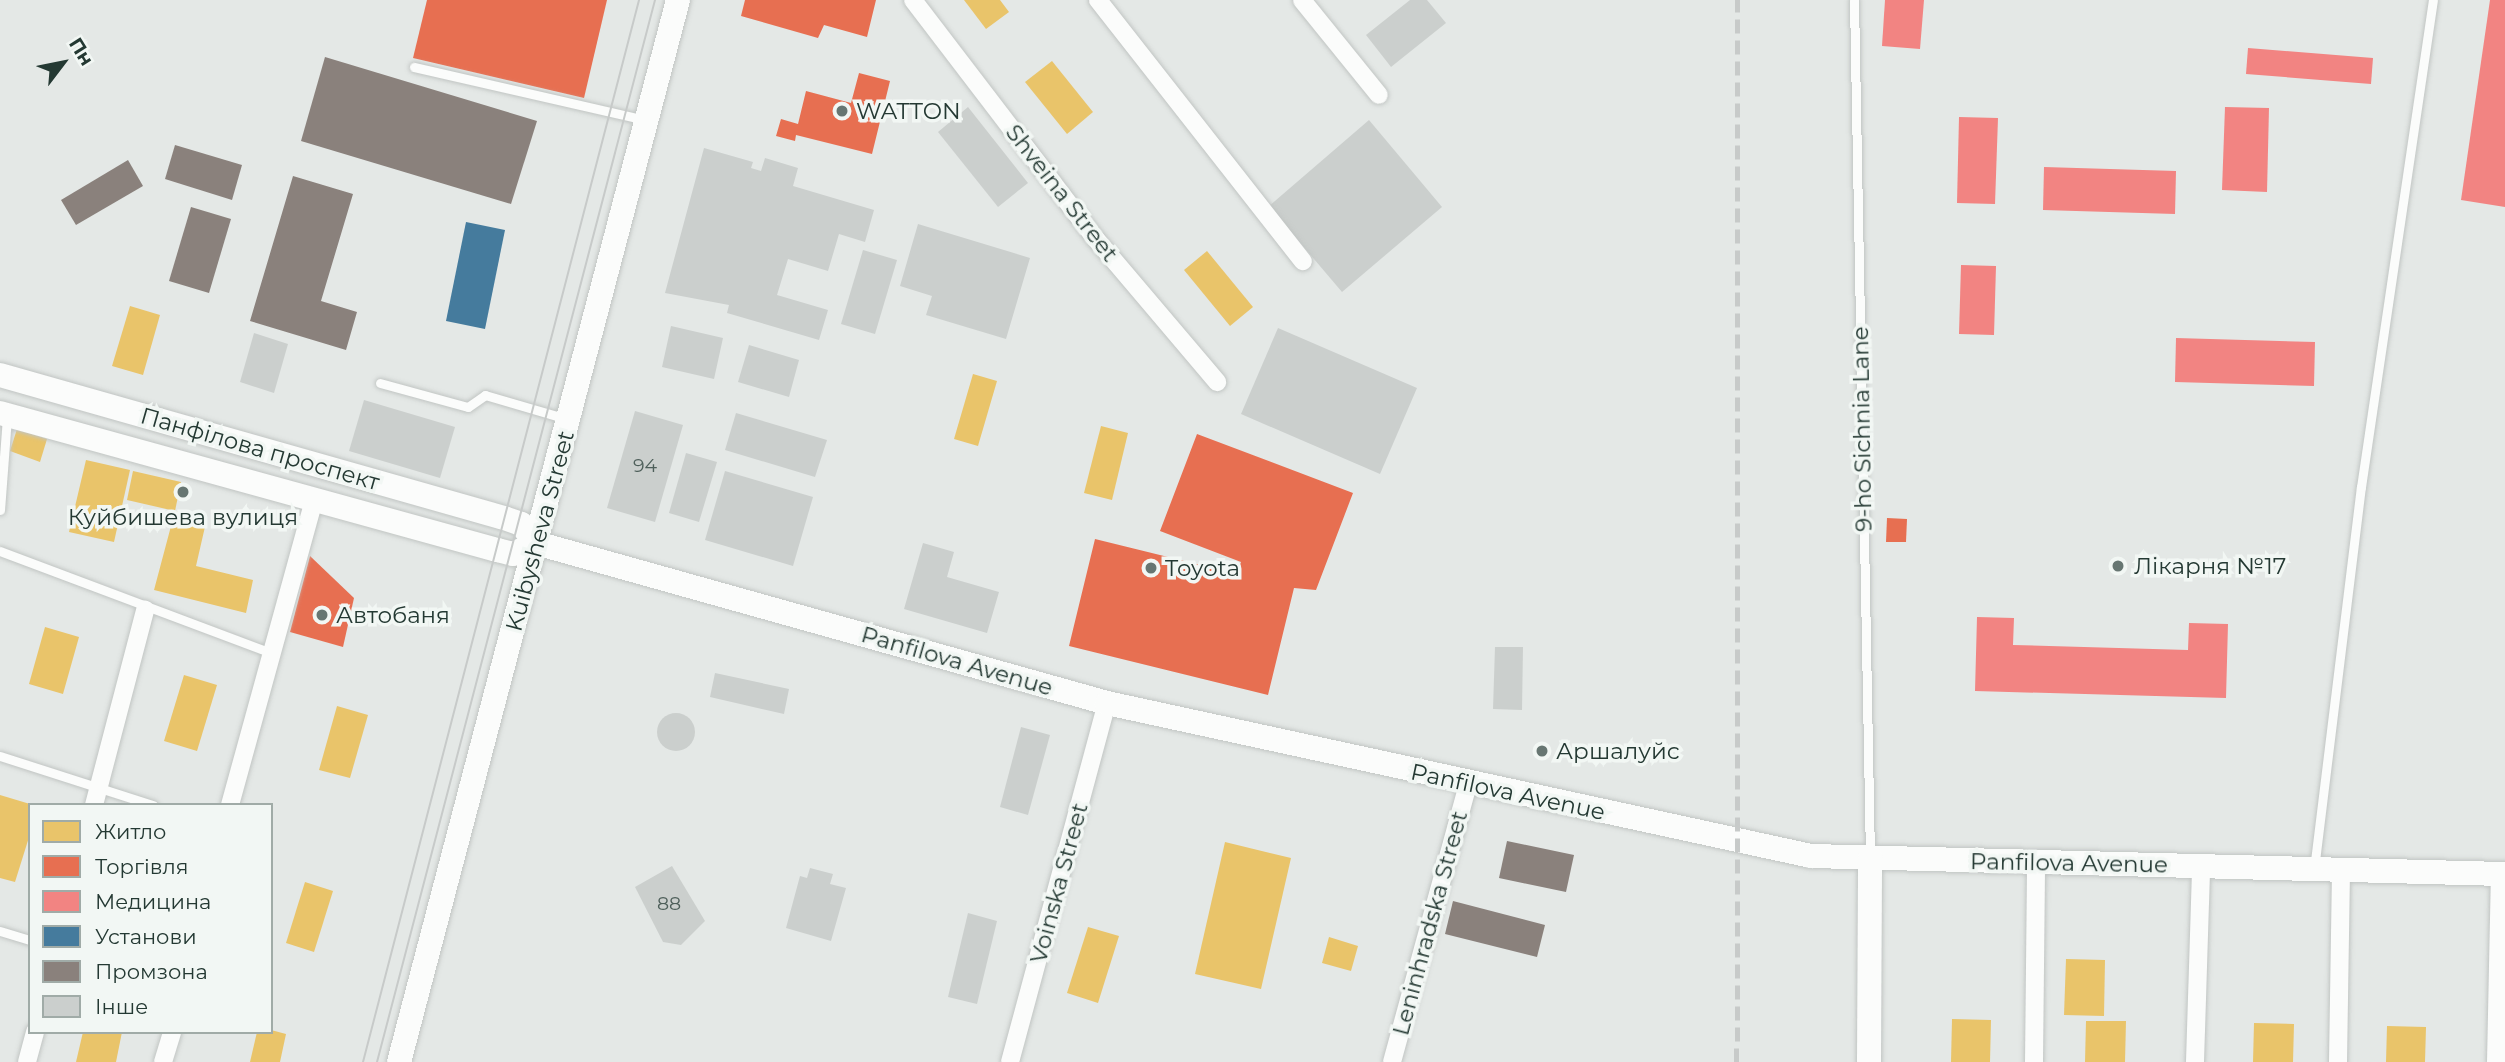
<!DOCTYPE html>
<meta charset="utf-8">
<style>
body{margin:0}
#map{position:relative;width:2505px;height:1062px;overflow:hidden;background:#e4e8e6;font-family:Montserrat,sans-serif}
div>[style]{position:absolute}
.homes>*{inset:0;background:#e9c46a}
.shops>*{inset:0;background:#e76f51}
.health>*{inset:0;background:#f28482}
.public>*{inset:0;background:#457b9d}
.industry>*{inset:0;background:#8a817c}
.building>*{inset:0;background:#cbcfcd}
.round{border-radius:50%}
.roads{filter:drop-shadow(0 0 2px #c1c5c3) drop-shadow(0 0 2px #c1c5c3)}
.lane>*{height:9px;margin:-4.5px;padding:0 4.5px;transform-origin:4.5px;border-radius:4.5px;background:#fbfcfb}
.street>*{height:18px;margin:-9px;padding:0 9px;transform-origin:9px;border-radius:9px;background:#fbfcfb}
.secondary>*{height:24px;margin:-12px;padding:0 12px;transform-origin:12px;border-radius:12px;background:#fbfcfb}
.tram>*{height:2px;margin:-1px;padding:0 1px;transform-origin:1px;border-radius:1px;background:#c7cac9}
.rail>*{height:5px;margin-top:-2.5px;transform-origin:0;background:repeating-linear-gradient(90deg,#c7cac9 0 14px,transparent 0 21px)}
.dots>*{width:19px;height:19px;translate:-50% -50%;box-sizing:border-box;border:4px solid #f2f7f4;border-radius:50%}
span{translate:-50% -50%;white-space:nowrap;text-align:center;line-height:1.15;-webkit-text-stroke:7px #f2f7f4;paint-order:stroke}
.number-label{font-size:19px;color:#4e5f5a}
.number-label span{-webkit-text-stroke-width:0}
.poi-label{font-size:23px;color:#243933}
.left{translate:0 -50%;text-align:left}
.street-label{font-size:23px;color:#243933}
.legend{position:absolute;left:28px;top:803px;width:245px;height:231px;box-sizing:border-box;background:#f2f7f4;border:2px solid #a0aba7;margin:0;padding:9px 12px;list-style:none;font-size:21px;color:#243933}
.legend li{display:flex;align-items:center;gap:14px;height:35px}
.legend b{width:35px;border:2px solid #a0aba7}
.north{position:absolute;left:28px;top:28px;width:70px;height:70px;-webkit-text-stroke:5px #f2f7f4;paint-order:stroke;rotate:58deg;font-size:19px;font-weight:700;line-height:28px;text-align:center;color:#243933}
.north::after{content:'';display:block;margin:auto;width:24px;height:32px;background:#243933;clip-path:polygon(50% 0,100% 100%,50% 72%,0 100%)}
</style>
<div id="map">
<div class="homes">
<div style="clip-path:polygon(964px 0,1000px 0,1009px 12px,986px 29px)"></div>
<div style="clip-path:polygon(1052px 61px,1093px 112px,1067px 134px,1025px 82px)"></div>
<div style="clip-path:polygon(1207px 251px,1253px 307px,1230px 326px,1184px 270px)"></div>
<div style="clip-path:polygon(130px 306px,160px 315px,143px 375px,112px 366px)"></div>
<div style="clip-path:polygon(973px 374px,997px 381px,978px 446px,954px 439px)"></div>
<div style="clip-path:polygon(1101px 426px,1128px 433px,1112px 500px,1084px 493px)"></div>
<div style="clip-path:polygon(17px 429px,47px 439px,40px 462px,10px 451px)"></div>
<div style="clip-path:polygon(86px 460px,130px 470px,114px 542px,69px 532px)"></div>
<div style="clip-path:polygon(133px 471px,181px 482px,175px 511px,127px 500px)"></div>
<div style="clip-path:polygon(175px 511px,207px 518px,196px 566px,253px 580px,246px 613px,154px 590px)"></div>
<div style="clip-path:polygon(45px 627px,79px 637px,63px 694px,29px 684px)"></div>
<div style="clip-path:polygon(184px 675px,217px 685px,197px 751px,164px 741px)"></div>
<div style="clip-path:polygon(337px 706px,368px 715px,350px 778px,319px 770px)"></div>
<div style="clip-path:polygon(0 795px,30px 804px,30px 834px,15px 882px,0 878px)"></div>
<div style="clip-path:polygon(1225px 842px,1291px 858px,1261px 989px,1195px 974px)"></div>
<div style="clip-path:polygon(305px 882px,333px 891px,314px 952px,286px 943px)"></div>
<div style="clip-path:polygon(1088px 927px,1119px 936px,1098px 1003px,1067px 993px)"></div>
<div style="clip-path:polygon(1329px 937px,1358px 946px,1351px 971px,1322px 963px)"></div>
<div style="clip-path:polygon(2066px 959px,2105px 960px,2104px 1016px,2064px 1015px)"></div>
<div style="clip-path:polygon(1952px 1019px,1991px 1020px,1990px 1062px,1951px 1062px)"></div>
<div style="clip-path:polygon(2086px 1021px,2126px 1021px,2125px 1062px,2085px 1062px)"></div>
<div style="clip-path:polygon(2254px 1023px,2294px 1024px,2293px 1062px,2253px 1062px)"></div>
<div style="clip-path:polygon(2387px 1026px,2426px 1027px,2425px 1062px,2386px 1062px)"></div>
<div style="clip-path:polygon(271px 1030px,286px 1034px,280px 1062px,250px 1062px,257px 1032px)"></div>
<div style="clip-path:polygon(83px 1032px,122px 1032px,116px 1062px,76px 1062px)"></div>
</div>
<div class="shops">
<div style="clip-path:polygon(427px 0,607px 0,584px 98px,413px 58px)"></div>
<div style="clip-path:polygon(745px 0,876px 0,867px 37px,824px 25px,818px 38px,741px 16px)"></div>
<div style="clip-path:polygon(859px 73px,890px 81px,872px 154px,796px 135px,795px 141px,776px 136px,781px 119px,798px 124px,806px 91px,851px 103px)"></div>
<div style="clip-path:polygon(1197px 434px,1353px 493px,1316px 590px,1294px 588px,1268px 695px,1069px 646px,1095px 539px,1237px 574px,1241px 562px,1160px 531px)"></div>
<div style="clip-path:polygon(1887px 518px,1907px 519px,1906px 542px,1886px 542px)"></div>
<div style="clip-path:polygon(310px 556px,354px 598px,343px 647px,290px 632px)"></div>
</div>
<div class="health">
<div style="clip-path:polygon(1885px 0,1924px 0,1920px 49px,1882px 46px)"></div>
<div style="clip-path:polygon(2490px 0,2505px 0,2505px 207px,2461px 200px)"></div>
<div style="clip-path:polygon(2248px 48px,2373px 58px,2371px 84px,2246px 74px)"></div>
<div style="clip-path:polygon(2225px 107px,2269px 108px,2267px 192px,2222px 190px)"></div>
<div style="clip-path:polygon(1959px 117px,1998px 118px,1995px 204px,1957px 203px)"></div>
<div style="clip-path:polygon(2044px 167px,2176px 171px,2175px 214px,2043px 210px)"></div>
<div style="clip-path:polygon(1961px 265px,1996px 266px,1994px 335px,1959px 334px)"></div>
<div style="clip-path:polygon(2176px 338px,2315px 342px,2314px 386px,2175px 382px)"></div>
<div style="clip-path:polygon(1977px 617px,2014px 618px,2013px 645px,2188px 650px,2189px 623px,2228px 624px,2226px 698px,1975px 691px)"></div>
</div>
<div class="public">
<div style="clip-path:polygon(466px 222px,505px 230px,485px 329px,446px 321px)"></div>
</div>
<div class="industry">
<div style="clip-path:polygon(325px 57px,537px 121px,511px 204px,301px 141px)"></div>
<div style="clip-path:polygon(175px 145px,242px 165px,232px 200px,165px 179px)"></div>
<div style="clip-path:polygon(128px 160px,143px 186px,76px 225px,61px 200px)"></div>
<div style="clip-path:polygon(293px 176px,353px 194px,321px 301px,357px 312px,346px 350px,250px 321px)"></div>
<div style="clip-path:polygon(191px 207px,231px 219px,209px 293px,169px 281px)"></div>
<div style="clip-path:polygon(1507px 841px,1574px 855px,1566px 892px,1499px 878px)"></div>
<div style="clip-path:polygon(1453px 901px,1545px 925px,1537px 957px,1445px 934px)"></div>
</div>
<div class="building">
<div style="clip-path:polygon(1410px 0,1427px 0,1446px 23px,1391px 67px,1366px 35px)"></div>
<div style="clip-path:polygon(968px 107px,1028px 183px,998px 207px,938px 132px)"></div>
<div style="clip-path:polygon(1369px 120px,1442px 207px,1342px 292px,1269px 206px)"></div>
<div style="clip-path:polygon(704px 148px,753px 162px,751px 168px,761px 171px,765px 158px,798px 168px,793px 186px,874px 210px,865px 242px,839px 234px,828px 271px,788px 259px,777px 295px,828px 310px,819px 340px,727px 313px,729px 305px,665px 293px)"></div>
<div style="clip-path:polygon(918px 224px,1030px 258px,1006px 339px,926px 315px,932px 296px,900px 286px)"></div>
<div style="clip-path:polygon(863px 250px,897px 260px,875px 334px,841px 324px)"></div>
<div style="clip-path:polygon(671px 326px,723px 338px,714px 379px,662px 367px)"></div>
<div style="clip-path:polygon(1278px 328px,1417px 388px,1380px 474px,1241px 414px)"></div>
<div style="clip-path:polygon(254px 333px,288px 344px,274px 393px,240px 382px)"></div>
<div style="clip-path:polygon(749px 345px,799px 360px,789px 397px,738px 382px)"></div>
<div style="clip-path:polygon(364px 400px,455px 427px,440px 478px,349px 451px)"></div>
<div style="clip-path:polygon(635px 411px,683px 425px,655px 522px,607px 508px)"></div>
<div style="clip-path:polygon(736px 413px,827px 440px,815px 477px,725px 450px)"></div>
<div style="clip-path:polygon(686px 453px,717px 462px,699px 522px,669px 513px)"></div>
<div style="clip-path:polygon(725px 471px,813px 497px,793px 566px,705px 540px)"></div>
<div style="clip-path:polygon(923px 543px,954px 552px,947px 577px,999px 592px,987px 633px,904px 609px)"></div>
<div style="clip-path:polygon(1495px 647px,1523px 647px,1522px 710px,1493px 709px)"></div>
<div style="clip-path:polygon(715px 673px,789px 689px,784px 714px,710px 697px)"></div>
<div class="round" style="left:657px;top:713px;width:38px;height:38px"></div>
<div style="clip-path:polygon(1021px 727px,1050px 735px,1028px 815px,1000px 807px)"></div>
<div style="clip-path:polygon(672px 866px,705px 921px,681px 945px,663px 942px,635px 887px)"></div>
<div style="clip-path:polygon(810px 868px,833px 874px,830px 884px,846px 888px,831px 941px,786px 928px,800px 876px,807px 878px)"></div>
<div style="clip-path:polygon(968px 913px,997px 921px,977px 1004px,948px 997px)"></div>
</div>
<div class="roads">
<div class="lane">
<div style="left:1854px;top:0;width:856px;rotate:88.93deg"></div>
<div style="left:414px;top:67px;width:237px;rotate:12.9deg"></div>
<div style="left:380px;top:383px;width:91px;rotate:15.3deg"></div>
<div style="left:468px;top:407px;width:21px;rotate:-35deg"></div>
<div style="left:485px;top:395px;width:85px;rotate:16.3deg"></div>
<div style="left:0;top:510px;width:93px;rotate:-85.7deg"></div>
<div style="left:0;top:551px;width:290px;rotate:20.6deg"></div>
<div style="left:0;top:756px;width:161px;rotate:17.8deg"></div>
<div style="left:2314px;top:869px;width:385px;rotate:-83deg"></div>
<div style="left:2361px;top:487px;width:492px;rotate:-81.6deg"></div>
<div style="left:0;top:931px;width:31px;rotate:17deg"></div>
</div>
<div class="street">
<div style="left:913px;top:0;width:300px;rotate:52.6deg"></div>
<div style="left:1095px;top:238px;width:189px;rotate:49.7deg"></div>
<div style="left:1098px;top:0;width:332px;rotate:51.9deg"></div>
<div style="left:1302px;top:0;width:122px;rotate:51deg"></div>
<div style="left:94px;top:805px;width:202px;rotate:-75.3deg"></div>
<div style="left:230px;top:805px;width:317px;rotate:-74.6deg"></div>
<div style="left:27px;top:1062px;width:31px;rotate:-75deg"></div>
<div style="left:163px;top:1062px;width:31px;rotate:-73deg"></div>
<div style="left:1010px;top:1062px;width:372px;rotate:-74.9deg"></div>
<div style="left:1392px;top:1062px;width:288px;rotate:-74.7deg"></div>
<div style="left:2034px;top:1062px;width:200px;rotate:-89.4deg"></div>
<div style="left:2195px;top:1062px;width:196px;rotate:-88.2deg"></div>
<div style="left:2338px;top:1062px;width:192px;rotate:-89.1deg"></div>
<div style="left:2496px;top:1062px;width:188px;rotate:-88.8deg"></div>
</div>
<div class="secondary">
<div style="left:0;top:375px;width:524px;rotate:15.84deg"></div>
<div style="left:504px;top:518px;width:18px;rotate:19deg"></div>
<div style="left:521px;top:524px;width:24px;rotate:52deg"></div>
<div style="left:0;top:413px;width:516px;rotate:15.41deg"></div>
<div style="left:497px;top:550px;width:16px;rotate:14deg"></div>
<div style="left:513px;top:554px;width:25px;rotate:-26deg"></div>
<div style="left:536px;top:543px;width:593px;rotate:15.65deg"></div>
<div style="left:1107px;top:703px;width:720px;rotate:12.26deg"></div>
<div style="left:1811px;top:856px;width:694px;rotate:1.49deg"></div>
<div style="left:399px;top:1062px;width:1098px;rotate:-75.28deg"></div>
<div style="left:1869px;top:1062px;width:204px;rotate:-89.7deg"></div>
</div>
</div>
<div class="tram">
<div style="left:363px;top:1062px;width:1097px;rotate:-75.43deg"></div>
<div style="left:377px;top:1062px;width:1098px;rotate:-75.33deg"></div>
</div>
<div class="rail">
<div style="left:1737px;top:1062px;width:1062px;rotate:-89.95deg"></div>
</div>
<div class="dots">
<div style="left:842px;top:111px;background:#677672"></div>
<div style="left:183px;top:492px;background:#677672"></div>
<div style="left:2118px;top:566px;background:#677672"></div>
<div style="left:1151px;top:568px;background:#677672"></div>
<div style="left:322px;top:615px;background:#677672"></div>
<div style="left:1542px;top:751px;background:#677672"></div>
</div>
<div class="number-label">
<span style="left:645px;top:466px">94</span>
<span style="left:669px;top:904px">88</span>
</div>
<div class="poi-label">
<span class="left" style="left:856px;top:111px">WATTON</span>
<span style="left:183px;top:517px">Куйбишева вулиця</span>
<span class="left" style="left:2134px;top:566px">Лікарня №17</span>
<span class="left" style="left:1165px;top:568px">Toyota</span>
<span class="left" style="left:336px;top:615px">Автобаня</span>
<span class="left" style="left:1556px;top:751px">Аршалуйс</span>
</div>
<div class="street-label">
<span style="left:1062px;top:193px;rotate:52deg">Shveina Street</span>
<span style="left:1862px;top:429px;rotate:-91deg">9-ho Sichnia Lane</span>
<span style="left:260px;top:449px;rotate:16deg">Панфілова проспект</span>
<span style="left:540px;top:531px;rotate:-75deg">Kuibysheva Street</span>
<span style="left:957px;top:661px;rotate:16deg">Panfilova Avenue</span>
<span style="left:1508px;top:792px;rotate:12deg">Panfilova Avenue</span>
<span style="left:2069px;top:863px;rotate:1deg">Panfilova Avenue</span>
<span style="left:1059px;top:883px;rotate:-75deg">Voinska Street</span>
<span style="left:1430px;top:923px;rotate:-75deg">Leninhradska Street</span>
</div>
<ul class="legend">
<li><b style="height:19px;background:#e9c46a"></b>Житло</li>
<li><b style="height:19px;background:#e76f51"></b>Торгівля</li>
<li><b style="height:19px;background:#f28482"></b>Медицина</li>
<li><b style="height:19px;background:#457b9d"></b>Установи</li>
<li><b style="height:19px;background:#8a817c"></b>Промзона</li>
<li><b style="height:19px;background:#cbcfcd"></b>Інше</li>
</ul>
<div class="north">Пн</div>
</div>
